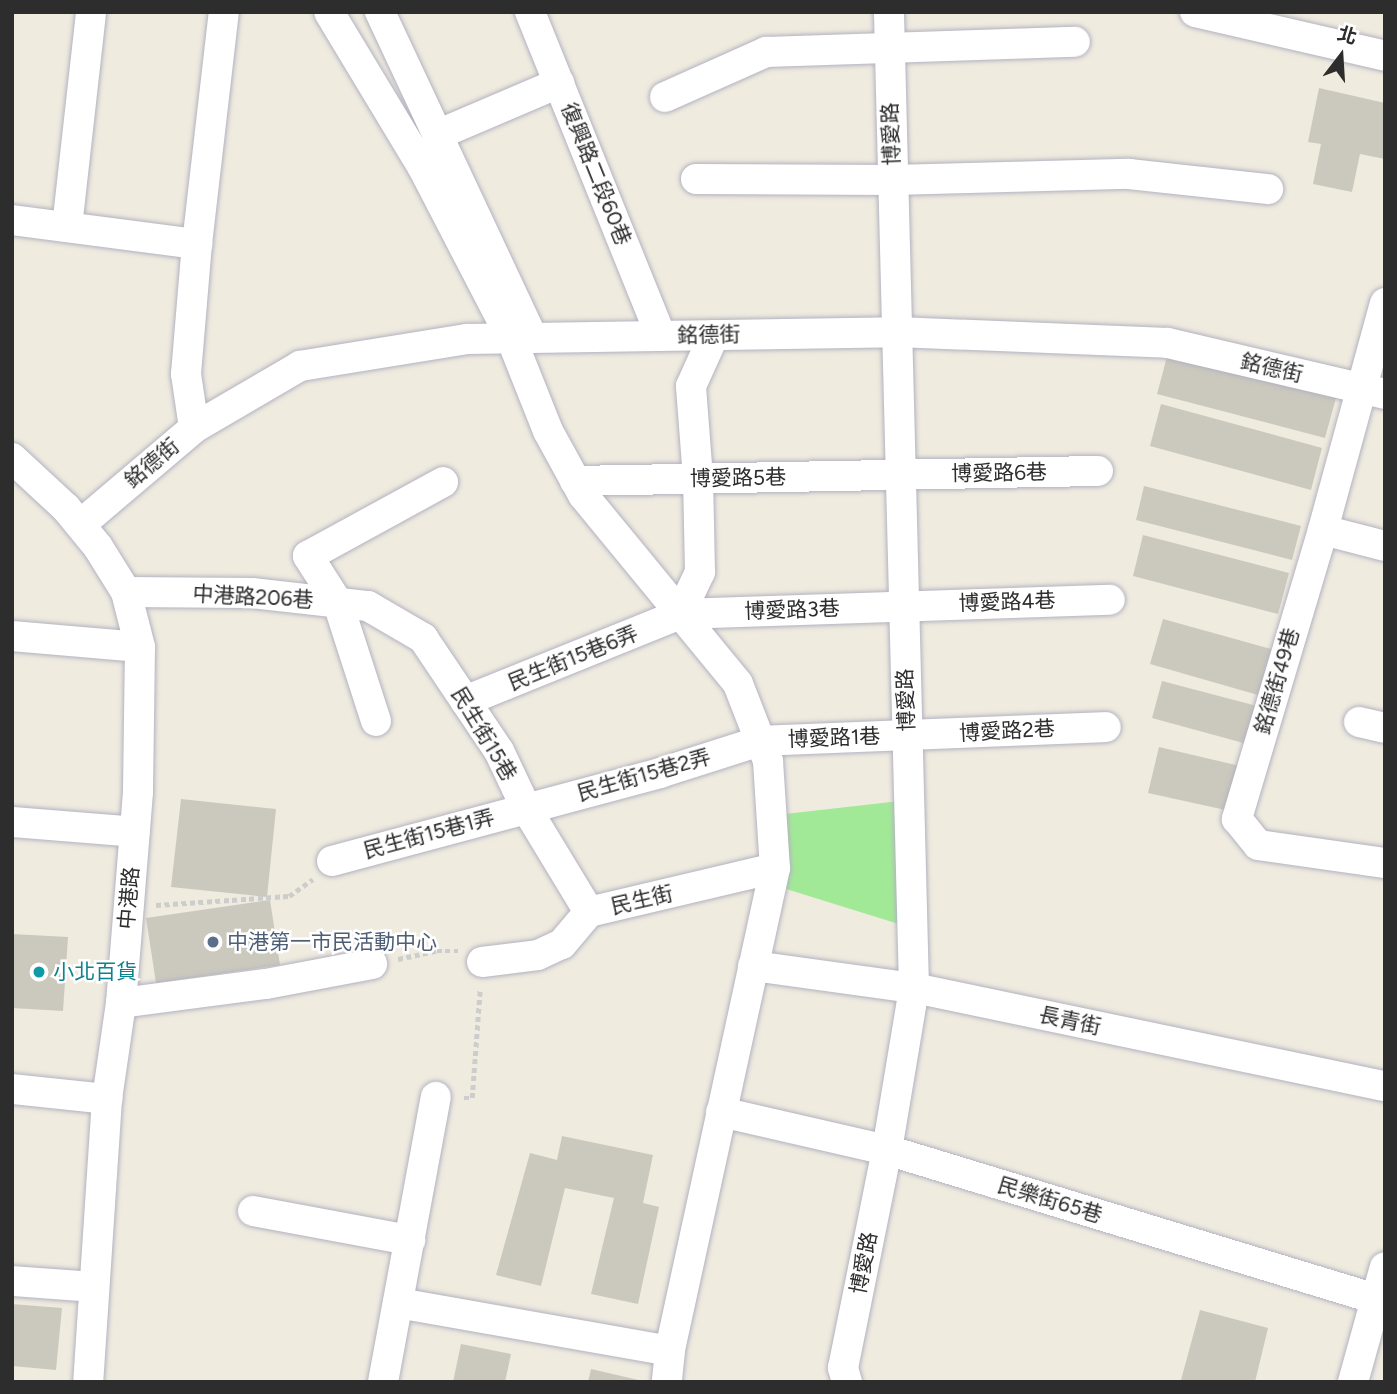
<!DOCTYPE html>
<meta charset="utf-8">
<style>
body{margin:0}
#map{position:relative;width:1397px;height:1394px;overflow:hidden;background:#efebdf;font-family:Figtree,"Noto Sans TC",sans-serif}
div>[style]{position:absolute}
.green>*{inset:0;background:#a2e997}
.building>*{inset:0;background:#cbc9bd}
.path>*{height:4.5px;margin-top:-2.25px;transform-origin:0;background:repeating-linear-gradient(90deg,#cdcdcd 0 5px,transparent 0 8.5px)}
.roads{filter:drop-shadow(0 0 2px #b3b2c1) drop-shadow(0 0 2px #b3b2c1)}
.minor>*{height:30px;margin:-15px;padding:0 15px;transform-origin:15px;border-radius:15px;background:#fff}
.dots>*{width:19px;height:19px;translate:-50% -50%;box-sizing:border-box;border:4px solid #fff;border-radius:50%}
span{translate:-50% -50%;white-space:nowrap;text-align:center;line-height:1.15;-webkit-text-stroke:5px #fff;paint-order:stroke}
.street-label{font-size:21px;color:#2d2d2d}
.service-label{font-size:21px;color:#4e5e75}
.left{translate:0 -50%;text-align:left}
.culture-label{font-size:21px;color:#0d838f}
.frame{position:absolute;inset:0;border:14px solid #2d2d2d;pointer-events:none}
.north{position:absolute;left:1306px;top:21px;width:70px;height:70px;-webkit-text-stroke:5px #fff;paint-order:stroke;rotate:17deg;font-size:19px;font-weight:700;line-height:28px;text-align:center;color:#2d2d2d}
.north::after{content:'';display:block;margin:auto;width:24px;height:32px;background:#2d2d2d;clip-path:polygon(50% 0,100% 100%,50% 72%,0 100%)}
</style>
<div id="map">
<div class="green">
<div style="clip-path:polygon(900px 801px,902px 925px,783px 888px,785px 814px)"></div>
</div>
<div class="building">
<div style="clip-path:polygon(1319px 88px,1385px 103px,1385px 159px,1360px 154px,1352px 192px,1313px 184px,1321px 144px,1308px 142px)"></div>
<div style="clip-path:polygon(1168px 353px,1336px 398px,1325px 438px,1157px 394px)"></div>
<div style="clip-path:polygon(1161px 404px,1322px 448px,1311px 490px,1150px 446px)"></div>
<div style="clip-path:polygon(1144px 486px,1301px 526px,1292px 560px,1136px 520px)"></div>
<div style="clip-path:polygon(1143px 535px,1289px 573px,1278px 614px,1133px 576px)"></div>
<div style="clip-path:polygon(1163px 619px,1271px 649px,1258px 695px,1150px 664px)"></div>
<div style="clip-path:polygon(1162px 681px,1257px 706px,1247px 744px,1152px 718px)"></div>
<div style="clip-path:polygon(1159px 747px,1240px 766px,1230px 811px,1148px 793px)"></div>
<div style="clip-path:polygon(181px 799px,276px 809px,267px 897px,171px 887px)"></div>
<div style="clip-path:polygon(270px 900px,280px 965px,156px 983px,146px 918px)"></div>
<div style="clip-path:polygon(12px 934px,68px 937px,63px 1011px,12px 1008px)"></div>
<div style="clip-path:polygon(562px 1136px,653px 1155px,643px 1203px,659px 1207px,638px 1304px,591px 1294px,614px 1198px,565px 1188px,541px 1286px,496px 1275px,530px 1153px,557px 1160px)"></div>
<div style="clip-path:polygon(12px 1304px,62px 1308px,56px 1370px,12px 1366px)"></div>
<div style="clip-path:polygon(1200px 1310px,1268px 1328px,1255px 1382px,1181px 1380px)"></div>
<div style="clip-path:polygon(461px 1344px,511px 1354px,505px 1382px,453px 1382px)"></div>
<div style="clip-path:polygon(591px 1369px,643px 1381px,643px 1382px,588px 1382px)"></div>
</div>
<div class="path">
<div style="left:156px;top:905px;width:133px;rotate:-3.9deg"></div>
<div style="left:289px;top:896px;width:29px;rotate:-35deg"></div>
<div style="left:398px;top:959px;width:40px;rotate:-12deg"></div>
<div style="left:437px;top:951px;width:21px"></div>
<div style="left:464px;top:1098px;width:8px"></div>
<div style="left:472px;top:1098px;width:109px;rotate:-85.8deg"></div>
</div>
<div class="roads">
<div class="minor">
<div style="left:329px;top:12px;width:182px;rotate:58.9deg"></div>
<div style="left:423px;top:168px;width:191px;rotate:62.6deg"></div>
<div style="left:511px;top:338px;width:100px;rotate:68.3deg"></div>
<div style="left:548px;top:431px;width:73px;rotate:61.3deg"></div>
<div style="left:583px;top:495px;width:244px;rotate:50.6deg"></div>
<div style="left:738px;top:684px;width:83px;rotate:68.7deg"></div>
<div style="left:768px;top:761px;width:107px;rotate:86.3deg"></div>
<div style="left:775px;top:868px;width:494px;rotate:102.3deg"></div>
<div style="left:670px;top:1351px;width:31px;rotate:96deg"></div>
<div style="left:380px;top:12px;width:360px;rotate:64.9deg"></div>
<div style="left:530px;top:12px;width:349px;rotate:68deg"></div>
<div style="left:1195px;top:12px;width:195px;rotate:13deg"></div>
<div style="left:665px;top:97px;width:111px;rotate:-24deg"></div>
<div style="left:766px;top:52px;width:309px;rotate:-1.9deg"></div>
<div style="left:437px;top:135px;width:133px;rotate:-23.1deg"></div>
<div style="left:696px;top:179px;width:197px;rotate:0.3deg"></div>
<div style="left:893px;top:180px;width:236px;rotate:-1.5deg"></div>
<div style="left:1129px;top:174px;width:140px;rotate:6.2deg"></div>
<div style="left:12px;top:220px;width:187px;rotate:7.4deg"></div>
<div style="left:67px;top:227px;width:216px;rotate:-83.6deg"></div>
<div style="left:1385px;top:303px;width:235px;rotate:105.3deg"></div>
<div style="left:1323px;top:530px;width:302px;rotate:106.6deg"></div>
<div style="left:1237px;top:819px;width:33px;rotate:51deg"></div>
<div style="left:1258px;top:845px;width:128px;rotate:8.1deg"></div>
<div style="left:194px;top:428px;width:55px;rotate:-98.4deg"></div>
<div style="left:186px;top:374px;width:130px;rotate:-85.2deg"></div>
<div style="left:197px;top:244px;width:234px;rotate:-83.4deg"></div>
<div style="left:12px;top:458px;width:74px;rotate:42.8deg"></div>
<div style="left:66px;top:508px;width:50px;rotate:50.6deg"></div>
<div style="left:98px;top:547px;width:53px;rotate:58.1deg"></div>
<div style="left:126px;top:592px;width:57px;rotate:75.7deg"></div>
<div style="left:140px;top:647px;width:145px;rotate:90.8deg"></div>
<div style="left:138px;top:792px;width:212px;rotate:94.6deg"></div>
<div style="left:121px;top:1003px;width:97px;rotate:98.3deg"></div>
<div style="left:107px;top:1099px;width:284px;rotate:93.8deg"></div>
<div style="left:575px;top:481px;width:523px;rotate:-1.1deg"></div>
<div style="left:81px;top:524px;width:148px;rotate:-40.3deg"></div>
<div style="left:194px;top:428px;width:123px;rotate:-30.3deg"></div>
<div style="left:300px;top:366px;width:169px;rotate:-9.2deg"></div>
<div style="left:467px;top:339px;width:430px;rotate:-0.9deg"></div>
<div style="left:897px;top:332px;width:271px;rotate:2.3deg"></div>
<div style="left:1168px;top:343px;width:223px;rotate:13.2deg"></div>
<div style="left:1323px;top:530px;width:64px;rotate:14.5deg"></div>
<div style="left:126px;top:592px;width:126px;rotate:0.5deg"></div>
<div style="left:252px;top:593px;width:117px;rotate:6.4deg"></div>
<div style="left:368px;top:606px;width:64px;rotate:30.2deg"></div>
<div style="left:423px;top:638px;width:136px;rotate:56.1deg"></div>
<div style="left:499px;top:751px;width:63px;rotate:64.7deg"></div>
<div style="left:526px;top:808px;width:122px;rotate:58.8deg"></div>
<div style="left:680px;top:614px;width:47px;rotate:-64.5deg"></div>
<div style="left:700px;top:572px;width:94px;rotate:-91.2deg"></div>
<div style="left:698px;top:478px;width:92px;rotate:-94.4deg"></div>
<div style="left:691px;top:386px;width:56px;rotate:-65.7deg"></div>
<div style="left:12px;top:636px;width:128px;rotate:4.9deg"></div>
<div style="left:465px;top:701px;width:232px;rotate:-22deg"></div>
<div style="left:680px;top:614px;width:430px;rotate:-1.9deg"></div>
<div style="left:376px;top:721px;width:124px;rotate:-107.9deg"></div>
<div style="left:338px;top:603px;width:56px;rotate:-122.6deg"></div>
<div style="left:308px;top:556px;width:154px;rotate:-28.7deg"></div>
<div style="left:1359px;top:722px;width:27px;rotate:13deg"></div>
<div style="left:12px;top:822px;width:123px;rotate:4.6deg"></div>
<div style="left:332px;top:861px;width:340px;rotate:-15deg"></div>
<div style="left:660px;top:773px;width:105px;rotate:-17.7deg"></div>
<div style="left:760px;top:741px;width:346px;rotate:-2.3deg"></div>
<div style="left:482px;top:962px;width:56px;rotate:-7.1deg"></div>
<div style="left:538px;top:955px;width:26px;rotate:-25deg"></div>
<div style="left:562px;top:944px;width:42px;rotate:-49.8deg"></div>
<div style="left:589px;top:912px;width:191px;rotate:-13.3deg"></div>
<div style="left:753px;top:966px;width:162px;rotate:7.8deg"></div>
<div style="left:914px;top:988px;width:481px;rotate:11.8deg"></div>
<div style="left:121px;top:1003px;width:146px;rotate:-7.5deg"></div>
<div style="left:266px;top:984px;width:108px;rotate:-10.7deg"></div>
<div style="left:12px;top:1089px;width:96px;rotate:6deg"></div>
<div style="left:721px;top:1112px;width:170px;rotate:12.9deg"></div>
<div style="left:887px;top:1150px;width:511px;rotate:16.95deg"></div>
<div style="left:253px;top:1211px;width:160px;rotate:10.5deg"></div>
<div style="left:12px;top:1281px;width:81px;rotate:4.2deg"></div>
<div style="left:398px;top:1303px;width:276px;rotate:10deg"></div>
<div style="left:383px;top:1382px;width:290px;rotate:-79.5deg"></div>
<div style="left:847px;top:1382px;width:15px;rotate:-106deg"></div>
<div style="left:843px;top:1368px;width:222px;rotate:-78.6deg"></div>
<div style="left:887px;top:1150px;width:164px;rotate:-80.5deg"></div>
<div style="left:914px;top:988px;width:976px;rotate:-91.47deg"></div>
<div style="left:1353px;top:1382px;width:119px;rotate:-74.5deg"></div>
</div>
</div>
<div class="dots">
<div style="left:213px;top:942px;background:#5c6f8a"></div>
<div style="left:39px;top:972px;background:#0f9aa8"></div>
</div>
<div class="street-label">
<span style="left:891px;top:134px;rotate:-92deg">博愛路</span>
<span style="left:596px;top:174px;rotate:68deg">復興路二段60巷</span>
<span style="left:709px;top:335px;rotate:-1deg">銘德街</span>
<span style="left:1272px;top:368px;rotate:13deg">銘德街</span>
<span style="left:152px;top:463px;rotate:-40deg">銘德街</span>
<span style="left:999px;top:473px;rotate:-1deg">博愛路6巷</span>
<span style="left:738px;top:478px;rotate:-1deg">博愛路5巷</span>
<span style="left:253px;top:597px;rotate:3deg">中港路206巷</span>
<span style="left:1007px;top:602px;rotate:-2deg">博愛路4巷</span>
<span style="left:792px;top:610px;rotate:-2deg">博愛路3巷</span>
<span style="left:573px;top:658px;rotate:-22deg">民生街15巷6弄</span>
<span style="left:1277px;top:681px;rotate:-74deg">銘德街49巷</span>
<span style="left:906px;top:700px;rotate:-92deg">博愛路</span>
<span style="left:1007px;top:731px;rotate:-3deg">博愛路2巷</span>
<span style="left:484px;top:734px;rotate:59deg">民生街15巷</span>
<span style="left:834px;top:738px;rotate:-2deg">博愛路1巷</span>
<span style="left:644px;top:775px;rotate:-16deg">民生街15巷2弄</span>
<span style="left:429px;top:834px;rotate:-15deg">民生街15巷1弄</span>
<span style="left:129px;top:898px;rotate:-85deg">中港路</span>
<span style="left:642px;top:900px;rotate:-13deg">民生街</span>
<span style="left:1070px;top:1021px;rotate:12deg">長青街</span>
<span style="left:1050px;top:1200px;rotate:17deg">民樂街65巷</span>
<span style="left:864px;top:1263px;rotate:-79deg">博愛路</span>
</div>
<div class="service-label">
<span class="left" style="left:227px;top:942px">中港第一市民活動中心</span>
</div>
<div class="culture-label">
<span class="left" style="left:53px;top:972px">小北百貨</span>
</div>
<div class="frame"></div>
<div class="north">北</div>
</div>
